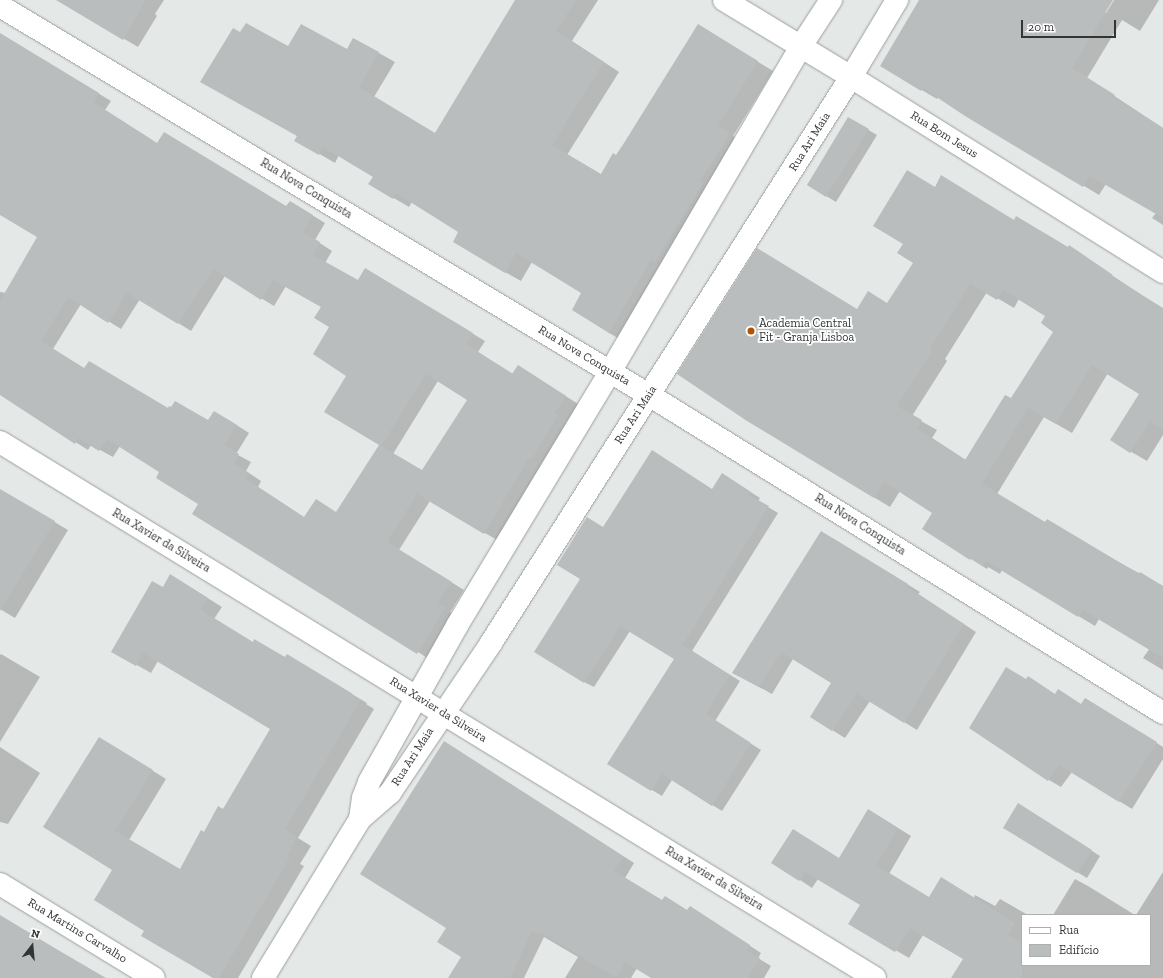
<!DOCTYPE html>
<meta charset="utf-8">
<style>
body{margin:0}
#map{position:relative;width:1163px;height:978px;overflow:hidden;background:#e4e8e7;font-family:"Zilla Slab",serif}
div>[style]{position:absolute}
.shadow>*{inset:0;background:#0003}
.building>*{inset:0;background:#b9bdbd}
.roads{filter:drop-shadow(0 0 1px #9b9f9e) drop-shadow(0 0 1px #9b9f9e)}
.minor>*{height:22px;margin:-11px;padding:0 11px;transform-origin:11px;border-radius:11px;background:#fff}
.dots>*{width:11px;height:11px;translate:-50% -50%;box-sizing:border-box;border:2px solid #fff;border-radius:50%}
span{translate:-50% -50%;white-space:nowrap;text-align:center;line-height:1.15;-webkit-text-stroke:3.5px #fff;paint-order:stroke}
.street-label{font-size:12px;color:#333535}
.poi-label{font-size:12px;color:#333535}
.left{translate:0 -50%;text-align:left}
.legend{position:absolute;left:1021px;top:914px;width:130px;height:52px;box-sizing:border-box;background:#fff;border:1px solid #adaeae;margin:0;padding:5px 7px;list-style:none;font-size:12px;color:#333535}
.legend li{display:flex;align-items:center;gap:8px;height:20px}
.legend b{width:20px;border:1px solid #adaeae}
.north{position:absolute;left:12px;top:926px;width:40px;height:40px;-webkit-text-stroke:3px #fff;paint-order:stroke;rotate:16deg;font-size:11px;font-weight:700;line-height:16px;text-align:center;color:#333535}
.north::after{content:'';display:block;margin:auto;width:14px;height:18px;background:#333535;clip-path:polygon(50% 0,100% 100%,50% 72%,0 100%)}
.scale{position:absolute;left:1021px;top:20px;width:95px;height:18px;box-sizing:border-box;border:2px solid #333535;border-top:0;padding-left:5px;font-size:12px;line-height:14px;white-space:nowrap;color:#333535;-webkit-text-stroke:3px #fff;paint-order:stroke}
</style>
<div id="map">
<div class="shadow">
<div style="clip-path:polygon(89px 0,164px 0,155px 14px,157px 16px,138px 47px,82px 14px)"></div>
<div style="clip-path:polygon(516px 0,598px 0,572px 41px,619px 72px,567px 155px,601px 175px,714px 35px,773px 71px,733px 136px,745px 143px,625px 342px,609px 333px,583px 293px,532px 262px,521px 281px,505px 272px,459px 231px,412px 202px,409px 207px,370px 184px,374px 176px,339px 155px,335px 163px,296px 140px,298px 136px,241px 33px,288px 47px,348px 50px,354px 39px,395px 62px,374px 97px,435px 134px)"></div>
<div style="clip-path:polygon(922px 0,1083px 0,1106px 13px,1114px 0,1159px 0,1140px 31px,1122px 20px,1087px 78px,1163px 128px,1163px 225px,1152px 218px,1156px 213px,1106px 184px,1099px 195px,938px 97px,937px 99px,881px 66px)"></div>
<div style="clip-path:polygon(evenodd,0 34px,111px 101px,105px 110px,158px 144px,287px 207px,302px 209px,325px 223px,315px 240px,332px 251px,325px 263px,358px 282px,378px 277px,485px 341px,478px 352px,513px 374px,519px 366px,578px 404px,568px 421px,570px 423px,497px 540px,430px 501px,399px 550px,464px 590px,450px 612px,457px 616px,430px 660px,199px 504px,161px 472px,120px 446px,113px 457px,91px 445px,88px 450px,25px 410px,0 381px,0 292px,6px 293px,38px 237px,0 214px,0 34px,225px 276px,274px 306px,286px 286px,322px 307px,348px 376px,381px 445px,336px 513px,305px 518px,258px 487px,261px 481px,246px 471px,251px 462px,236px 454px,249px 433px,227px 419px,209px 421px,169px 409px,85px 369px,53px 349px,81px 304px,121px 329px,140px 299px,191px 331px,225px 276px,0 34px,438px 381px,468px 400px,423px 471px,393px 454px,438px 381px)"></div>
<div style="clip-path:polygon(848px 118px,877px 135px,836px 202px,808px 185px)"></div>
<div style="clip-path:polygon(evenodd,935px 188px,1015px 221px,1068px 248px,1069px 247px,1163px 309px,1163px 435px,1147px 461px,1111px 440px,1140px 393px,1108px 373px,1072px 433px,1044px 417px,997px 494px,1046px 523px,1163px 586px,1163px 670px,1143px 658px,1150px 648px,1099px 619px,1095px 626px,1002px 570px,1000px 574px,988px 567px,987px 569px,923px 529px,933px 512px,900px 491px,890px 507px,747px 420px,857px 310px,888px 304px,915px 263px,935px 188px,987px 292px,1014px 308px,1019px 299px,1046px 316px,1055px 332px,1011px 399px,966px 460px,932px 438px,937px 430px,912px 416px,947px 361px,945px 359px,987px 292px)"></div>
<div style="clip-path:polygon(732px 480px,760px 498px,758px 501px,778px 513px,692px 651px,740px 681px,715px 721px,761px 750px,722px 811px,672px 780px,662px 796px,609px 764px,675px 659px,630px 631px,594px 687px,584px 682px,581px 579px,604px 528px,713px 490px)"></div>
<div style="clip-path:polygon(0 493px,7px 494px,68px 530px,15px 618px,0 609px)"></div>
<div style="clip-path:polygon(834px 539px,920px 592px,918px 594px,976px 632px,917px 730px,870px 701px,845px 738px,811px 717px,832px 683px,793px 659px,772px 694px,746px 680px)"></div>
<div style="clip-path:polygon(185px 584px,222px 607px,214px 619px,253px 643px,286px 658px,301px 664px,367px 703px,366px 704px,374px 709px,298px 838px,311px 846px,300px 864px,304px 866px,238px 978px,215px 978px,145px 931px,114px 870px,113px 746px,166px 779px,129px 840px,180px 870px,205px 833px,224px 811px,272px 729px,158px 661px,151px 673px,112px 651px,163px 589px)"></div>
<div style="clip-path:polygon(1px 654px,40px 677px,0 742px,0 655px)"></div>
<div style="clip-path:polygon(1026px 680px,1056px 695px,1059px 690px,1082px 705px,1086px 699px,1163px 747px,1163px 759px,1132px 809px,1072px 772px,1061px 787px,1049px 780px)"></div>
<div style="clip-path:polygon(0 747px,40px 773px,8px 824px,0 822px)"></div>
<div style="clip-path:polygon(455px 749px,634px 863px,625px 878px,663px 901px,688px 911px,701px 914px,761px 953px,758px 958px,771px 966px,764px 978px,653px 978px,637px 968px,631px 978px,565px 978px,578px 957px,544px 937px,524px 978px,449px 978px,463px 956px,447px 927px)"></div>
<div style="clip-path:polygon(1027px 810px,1100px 856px,1087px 878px,1077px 872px)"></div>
<div style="clip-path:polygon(882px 818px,911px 836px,889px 874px,929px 898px,942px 878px,974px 898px,975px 895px,995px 906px,1000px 899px,1028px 915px,1022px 915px,1022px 965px,1150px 965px,1150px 915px,1136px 915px,1163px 872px,1163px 978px,965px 978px,964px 959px,923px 935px,909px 958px,849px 923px,861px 904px,818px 879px,812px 888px,773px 862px,840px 859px)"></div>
<div style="clip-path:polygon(1075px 879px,1088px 886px,1135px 915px,1053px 915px)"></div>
</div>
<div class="building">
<div style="clip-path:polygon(56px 0,146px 0,123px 40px)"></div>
<div style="clip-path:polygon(515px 0,576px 0,556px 31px,604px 62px,552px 145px,601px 174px,613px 153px,616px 155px,624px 143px,698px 24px,758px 61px,718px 126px,730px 133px,700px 181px,703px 183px,655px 262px,651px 260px,609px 333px,572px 310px,581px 293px,516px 253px,505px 273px,453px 242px,458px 232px,396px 193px,393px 199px,368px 184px,373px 177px,323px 147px,319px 155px,294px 141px,297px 136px,200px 82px,233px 28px,240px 32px,246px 23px,288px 46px,301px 24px,347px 49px,353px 38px,379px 52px,359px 87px,435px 133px)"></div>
<div style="clip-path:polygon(919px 0,1113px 0,1072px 68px,1115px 95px,1113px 97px,1163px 128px,1163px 218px,1090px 176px,1083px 187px,965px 116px,923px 88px,921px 91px,880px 66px)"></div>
<div style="clip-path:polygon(evenodd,0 33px,99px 93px,93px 102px,157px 143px,164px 132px,286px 206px,290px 201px,313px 215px,303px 232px,320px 242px,313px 255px,358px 280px,365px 268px,473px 333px,466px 344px,512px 374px,518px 365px,566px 396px,555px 413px,558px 415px,532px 459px,529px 458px,484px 534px,417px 494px,387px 542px,452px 582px,438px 603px,445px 608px,417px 654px,192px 514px,198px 504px,156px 478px,159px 472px,107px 439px,99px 451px,78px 438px,75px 444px,0 395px,0 301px,37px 237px,0 215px,0 33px,213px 269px,261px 300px,273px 280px,321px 307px,314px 318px,329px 327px,313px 354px,346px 376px,324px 412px,379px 445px,336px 512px,316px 499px,304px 517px,246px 479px,249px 473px,234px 463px,239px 454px,224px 445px,237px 425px,214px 411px,208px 420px,175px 401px,171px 407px,169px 406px,168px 408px,89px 361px,84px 368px,41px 341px,68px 297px,108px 323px,127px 293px,178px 324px,213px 269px,0 33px,426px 374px,467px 400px,422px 470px,381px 446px,426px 374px)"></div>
<div style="clip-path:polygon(848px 117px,869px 129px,826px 197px,807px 185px)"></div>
<div style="clip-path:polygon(evenodd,907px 170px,935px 187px,941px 175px,1014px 220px,1016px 216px,1068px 247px,1069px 245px,1113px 275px,1111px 276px,1163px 308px,1163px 430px,1150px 422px,1130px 453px,1110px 440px,1139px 394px,1092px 365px,1056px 424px,1028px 408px,982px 484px,1045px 522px,1047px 519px,1139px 574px,1140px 572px,1163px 586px,1163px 658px,1083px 610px,1078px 617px,986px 561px,983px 566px,971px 558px,970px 560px,922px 529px,932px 513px,884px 482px,874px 498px,747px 421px,677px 374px,757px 248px,857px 309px,868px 291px,887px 303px,913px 263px,897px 253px,903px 244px,873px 226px,907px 170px,970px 284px,997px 300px,1003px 290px,1045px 316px,1041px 323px,1053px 332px,1011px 398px,1005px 395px,965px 460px,917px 428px,922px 420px,897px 406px,932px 351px,930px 349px,970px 284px)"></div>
<div style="clip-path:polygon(652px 450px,712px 489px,722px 473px,751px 492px,749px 495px,769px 506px,677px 654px,683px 645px,730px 675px,706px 714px,751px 743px,712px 806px,662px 774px,651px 791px,607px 764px,674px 659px,620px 626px,584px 683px,534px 652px,580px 579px,557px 565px,587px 517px,603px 527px)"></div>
<div style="clip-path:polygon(0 489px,55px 521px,0 611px)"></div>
<div style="clip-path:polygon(821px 531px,908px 584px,906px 586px,964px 624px,904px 723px,857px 694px,832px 731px,810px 717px,831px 683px,781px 652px,759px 687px,732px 673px)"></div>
<div style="clip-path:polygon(170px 574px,208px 598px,201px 610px,253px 642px,254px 639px,285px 657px,287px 654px,353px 694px,352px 695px,361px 700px,285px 829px,297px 837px,287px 855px,290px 857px,219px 978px,213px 978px,141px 936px,144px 931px,94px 900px,112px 870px,43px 827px,99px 737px,153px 770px,115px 831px,180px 869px,201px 830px,204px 832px,218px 806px,223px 809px,270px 729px,143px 653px,136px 666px,111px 652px,152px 581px,163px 587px)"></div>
<div style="clip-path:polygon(1006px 667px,1026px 679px,1028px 676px,1055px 694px,1058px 689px,1081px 704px,1085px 698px,1157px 742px,1119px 802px,1059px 765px,1048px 781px,969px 728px)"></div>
<div style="clip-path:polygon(444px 741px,623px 856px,614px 871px,662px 900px,665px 896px,687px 910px,690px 906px,750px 945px,747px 951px,760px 958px,748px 978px,651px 978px,625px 962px,616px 978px,540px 932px,538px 935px,532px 931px,510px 978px,448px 978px,461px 957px,437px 942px,446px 928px,360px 874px)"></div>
<div style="clip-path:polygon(1018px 803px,1092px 850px,1077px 873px,1003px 828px)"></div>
<div style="clip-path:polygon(868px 809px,898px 828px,876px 865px,929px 897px,941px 877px,1015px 923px,1008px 934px,1022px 943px,1022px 978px,951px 978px,963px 959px,910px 928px,895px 952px,848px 924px,860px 905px,805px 872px,799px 881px,771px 863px,793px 829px,839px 858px)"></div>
<div style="clip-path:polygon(0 915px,58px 950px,106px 978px,0 978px)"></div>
</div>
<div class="roads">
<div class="minor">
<div style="left:724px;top:0;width:149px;rotate:31.2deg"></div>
<div style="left:851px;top:77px;width:368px;rotate:32deg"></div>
<div style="left:0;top:6px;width:757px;rotate:30.94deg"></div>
<div style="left:649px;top:395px;width:604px;rotate:31.74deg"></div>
<div style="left:0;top:442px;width:1026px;rotate:31.49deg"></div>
<div style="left:360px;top:819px;width:21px;rotate:-82deg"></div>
<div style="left:363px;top:798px;width:17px;rotate:-69deg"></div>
<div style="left:369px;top:782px;width:181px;rotate:-60.6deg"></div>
<div style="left:458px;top:624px;width:294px;rotate:-58.9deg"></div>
<div style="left:610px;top:372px;width:378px;rotate:-59.6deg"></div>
<div style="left:801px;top:46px;width:55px;rotate:-56.9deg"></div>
<div style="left:0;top:884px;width:180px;rotate:31.4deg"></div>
<div style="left:263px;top:978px;width:186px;rotate:-58.6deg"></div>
<div style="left:360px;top:819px;width:40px;rotate:-41deg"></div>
<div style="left:390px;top:793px;width:181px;rotate:-56deg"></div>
<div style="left:491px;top:643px;width:671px;rotate:-57.54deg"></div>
<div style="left:851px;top:77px;width:90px;rotate:-59.1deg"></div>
</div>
</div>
<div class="dots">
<div style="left:751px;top:331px;background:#b25302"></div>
</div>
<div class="street-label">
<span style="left:944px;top:135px;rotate:32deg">Rua Bom Jesus</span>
<span style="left:810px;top:142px;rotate:-58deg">Rua Ari Maia</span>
<span style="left:306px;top:189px;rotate:31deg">Rua Nova Conquista</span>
<span style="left:584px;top:356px;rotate:31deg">Rua Nova Conquista</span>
<span style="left:636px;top:415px;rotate:-57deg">Rua Ari Maia</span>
<span style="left:860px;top:525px;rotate:32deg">Rua Nova Conquista</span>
<span style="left:161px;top:541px;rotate:31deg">Rua Xavier da Silveira</span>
<span style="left:438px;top:710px;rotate:32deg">Rua Xavier da Silveira</span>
<span style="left:413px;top:757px;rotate:-57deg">Rua Ari Maia</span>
<span style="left:714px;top:879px;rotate:31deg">Rua Xavier da Silveira</span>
<span style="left:77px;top:931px;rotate:31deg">Rua Martins Carvalho</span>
</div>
<div class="poi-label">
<span class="left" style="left:759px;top:331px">Academia Central<br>Fit - Granja Lisboa</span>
</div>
<ul class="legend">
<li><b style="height:5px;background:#fff"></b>Rua</li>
<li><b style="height:11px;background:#b9bdbd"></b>Edifício</li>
</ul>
<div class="north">N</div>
<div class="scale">20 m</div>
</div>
